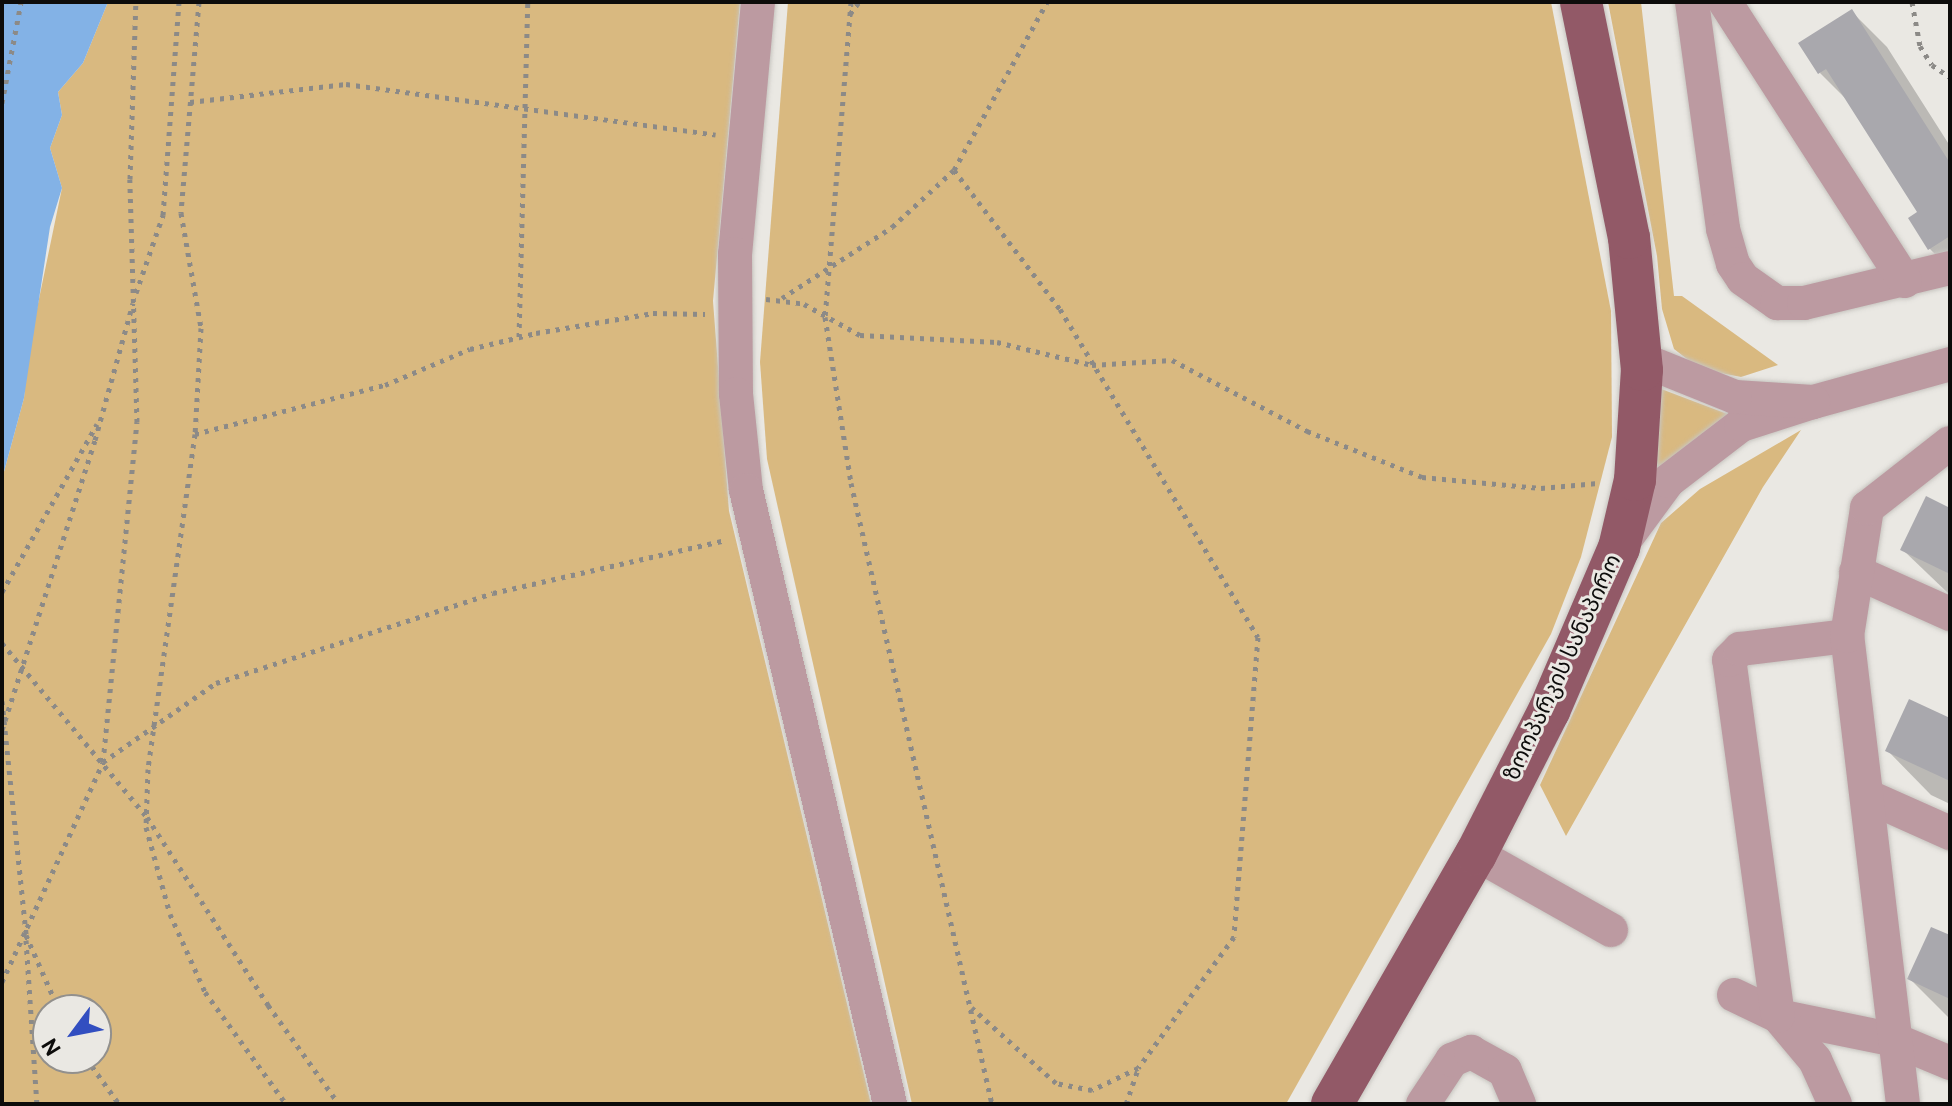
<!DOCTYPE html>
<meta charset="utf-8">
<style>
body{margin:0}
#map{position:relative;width:1952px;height:1106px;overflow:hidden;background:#eae8e3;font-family:Overpass,"Noto Sans Georgian",sans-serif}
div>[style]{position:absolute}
.green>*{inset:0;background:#d9b980}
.water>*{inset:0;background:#83b2e6}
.shadow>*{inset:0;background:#0003}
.building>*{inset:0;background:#a9a8ad}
.path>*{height:5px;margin-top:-2.5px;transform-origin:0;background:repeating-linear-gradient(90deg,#8c8a87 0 4px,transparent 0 10px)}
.roads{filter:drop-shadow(0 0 2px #c7c5c0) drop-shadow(0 0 2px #c7c5c0)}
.minor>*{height:34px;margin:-17px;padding:0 17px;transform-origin:17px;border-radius:17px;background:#bc9aa1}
.major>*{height:42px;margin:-21px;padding:0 21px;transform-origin:21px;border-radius:21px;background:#925967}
span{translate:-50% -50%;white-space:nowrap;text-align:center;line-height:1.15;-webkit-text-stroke:6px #eae8e3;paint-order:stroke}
.street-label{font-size:22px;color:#0d0c0b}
.frame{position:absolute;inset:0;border:4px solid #0d0c0b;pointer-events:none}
.north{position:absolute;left:32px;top:994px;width:80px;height:80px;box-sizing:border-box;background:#eae8e3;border:2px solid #92908d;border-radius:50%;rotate:238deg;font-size:22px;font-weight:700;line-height:32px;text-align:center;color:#0d0c0b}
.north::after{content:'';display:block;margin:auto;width:28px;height:36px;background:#324ec0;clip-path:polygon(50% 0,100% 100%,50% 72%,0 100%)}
</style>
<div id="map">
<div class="green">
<div style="clip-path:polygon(evenodd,108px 2px,740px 2px,713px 301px,729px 511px,871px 1104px,2px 1104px,2px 479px,24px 398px,28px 352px,62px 188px,50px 148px,62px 115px,58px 92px,83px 63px,108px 2px,48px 1010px,96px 1010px,96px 1058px,48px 1058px,48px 1010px)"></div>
<div style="clip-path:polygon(788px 2px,1551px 2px,1611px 311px,1612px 437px,1581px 557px,1551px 634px,1286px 1104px,912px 1104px,767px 459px,760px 362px)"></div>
<div style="clip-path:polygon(1608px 2px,1641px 2px,1674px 296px,1682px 296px,1778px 365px,1741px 377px,1700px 369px,1674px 349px,1662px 309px,1657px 256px)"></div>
<div style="clip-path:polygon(1656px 387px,1730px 415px,1650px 478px)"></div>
<div style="clip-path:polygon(1801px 430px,1763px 487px,1566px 836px,1540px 785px,1661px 523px,1700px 489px)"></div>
</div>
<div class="water">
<div style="clip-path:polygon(2px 2px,108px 2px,83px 63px,58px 92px,62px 115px,50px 148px,62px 188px,50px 227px,24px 398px,2px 479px)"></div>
</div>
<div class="shadow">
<div style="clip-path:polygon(1851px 11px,1887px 47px,1950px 146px,1950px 269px,1930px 249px,1919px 212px,1850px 103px,1820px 73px)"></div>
<div style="clip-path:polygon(1950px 510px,1950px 595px,1903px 550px)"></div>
<div style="clip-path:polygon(1950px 720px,1950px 804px,1931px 795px,1887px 750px)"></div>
<div style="clip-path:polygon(1950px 938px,1950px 1019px,1909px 978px)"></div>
</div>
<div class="building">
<div style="clip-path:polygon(1852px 9px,1950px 163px,1950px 236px,1928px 250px,1908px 218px,1917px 212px,1826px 69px,1818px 74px,1798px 43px)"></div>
<div style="clip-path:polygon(1926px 496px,1950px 508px,1950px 574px,1900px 550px)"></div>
<div style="clip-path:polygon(1909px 699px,1950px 718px,1950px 781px,1885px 751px)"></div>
<div style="clip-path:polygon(1931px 927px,1950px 935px,1950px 999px,1907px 979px)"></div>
</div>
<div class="path">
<div style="left:199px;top:2px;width:212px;rotate:94.9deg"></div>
<div style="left:181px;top:213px;width:117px;rotate:80.1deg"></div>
<div style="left:201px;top:328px;width:106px;rotate:93.2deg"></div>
<div style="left:195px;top:434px;width:338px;rotate:98deg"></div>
<div style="left:148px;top:769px;width:58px;rotate:92deg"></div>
<div style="left:146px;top:827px;width:90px;rotate:74.6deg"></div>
<div style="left:170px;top:914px;width:85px;rotate:65.8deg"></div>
<div style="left:205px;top:992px;width:138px;rotate:54.1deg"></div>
<div style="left:851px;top:2px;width:316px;rotate:94.7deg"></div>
<div style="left:825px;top:317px;width:168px;rotate:81.1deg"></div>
<div style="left:851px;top:483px;width:637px;rotate:77.21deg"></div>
<div style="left:1912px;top:2px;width:45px;rotate:79.7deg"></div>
<div style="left:1920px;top:46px;width:22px;rotate:58deg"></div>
<div style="left:1932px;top:65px;width:22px;rotate:34deg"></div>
<div style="left:850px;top:14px;width:15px;rotate:-53deg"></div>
<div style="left:190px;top:102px;width:157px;rotate:-6.6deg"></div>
<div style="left:346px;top:84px;width:373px;rotate:7.8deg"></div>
<div style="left:2px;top:103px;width:103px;rotate:-79.3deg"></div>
<div style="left:954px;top:170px;width:175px;rotate:52.7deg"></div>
<div style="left:1060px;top:309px;width:383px;rotate:58.9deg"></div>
<div style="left:1258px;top:637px;width:301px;rotate:94.6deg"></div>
<div style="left:1234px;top:937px;width:162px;rotate:126.2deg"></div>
<div style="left:1138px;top:1068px;width:51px;rotate:154.4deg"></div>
<div style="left:1092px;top:1090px;width:37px;rotate:-169deg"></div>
<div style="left:1056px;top:1083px;width:113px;rotate:-138.2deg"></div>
<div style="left:136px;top:293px;width:83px;rotate:-70.9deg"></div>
<div style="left:163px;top:215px;width:214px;rotate:-85.7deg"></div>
<div style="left:782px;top:298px;width:131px;rotate:-32.8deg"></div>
<div style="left:892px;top:227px;width:84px;rotate:-42.6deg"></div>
<div style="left:954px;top:170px;width:192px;rotate:-61deg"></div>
<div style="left:766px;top:299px;width:38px;rotate:7deg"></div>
<div style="left:804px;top:304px;width:64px;rotate:29deg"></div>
<div style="left:860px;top:335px;width:137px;rotate:2.9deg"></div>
<div style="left:997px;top:342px;width:98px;rotate:13.6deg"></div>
<div style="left:1092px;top:365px;width:80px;rotate:-3.6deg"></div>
<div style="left:1172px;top:360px;width:153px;rotate:27.7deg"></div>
<div style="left:1307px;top:431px;width:124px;rotate:21.8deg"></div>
<div style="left:1422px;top:477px;width:120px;rotate:5.3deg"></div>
<div style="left:1541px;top:488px;width:57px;rotate:-5deg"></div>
<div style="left:519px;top:337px;width:335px;rotate:-88.5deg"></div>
<div style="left:195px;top:434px;width:196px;rotate:-14.5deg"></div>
<div style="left:385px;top:385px;width:92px;rotate:-23deg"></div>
<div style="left:470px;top:349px;width:68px;rotate:-13.6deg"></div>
<div style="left:536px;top:333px;width:119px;rotate:-9.7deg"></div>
<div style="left:653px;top:313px;width:52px;rotate:1.1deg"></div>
<div style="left:2px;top:592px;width:193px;rotate:-60.5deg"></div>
<div style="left:2px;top:643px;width:226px;rotate:50.2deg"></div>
<div style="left:147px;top:817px;width:224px;rotate:57.2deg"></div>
<div style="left:268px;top:1005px;width:122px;rotate:54.4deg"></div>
<div style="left:2px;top:701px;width:235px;rotate:84.1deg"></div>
<div style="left:26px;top:935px;width:82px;rotate:66.3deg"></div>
<div style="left:2px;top:730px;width:305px;rotate:-72.2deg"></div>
<div style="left:95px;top:440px;width:142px;rotate:-74.5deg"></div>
<div style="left:103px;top:762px;width:138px;rotate:-35deg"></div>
<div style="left:216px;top:683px;width:291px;rotate:-18deg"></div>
<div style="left:493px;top:593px;width:239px;rotate:-12.8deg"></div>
<div style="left:26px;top:940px;width:164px;rotate:86.2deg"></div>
<div style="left:2px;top:982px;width:242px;rotate:-65.3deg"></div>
<div style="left:103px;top:762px;width:342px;rotate:-84.3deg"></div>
<div style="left:137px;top:422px;width:243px;rotate:-91.7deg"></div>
<div style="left:130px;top:179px;width:177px;rotate:-88.1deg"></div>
<div style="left:86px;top:1058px;width:57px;rotate:54.3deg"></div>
<div style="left:1126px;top:1104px;width:37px;rotate:-71deg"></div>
</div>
<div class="roads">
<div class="minor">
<div style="left:758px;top:2px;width:253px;rotate:95.2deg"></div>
<div style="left:735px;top:254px;width:140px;rotate:89.6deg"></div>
<div style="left:736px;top:394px;width:97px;rotate:84.1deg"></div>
<div style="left:746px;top:490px;width:631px;rotate:76.8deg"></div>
<div style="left:1692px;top:2px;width:229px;rotate:82.2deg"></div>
<div style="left:1723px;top:229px;width:36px;rotate:74deg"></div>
<div style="left:1733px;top:264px;width:18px;rotate:56deg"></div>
<div style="left:1743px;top:279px;width:42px;rotate:35.2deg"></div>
<div style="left:1777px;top:303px;width:27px"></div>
<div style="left:1804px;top:303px;width:150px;rotate:-13.5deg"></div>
<div style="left:1725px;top:2px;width:332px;rotate:57.2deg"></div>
<div style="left:1813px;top:402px;width:142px;rotate:-15.5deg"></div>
<div style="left:1624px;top:541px;width:74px;rotate:-53.7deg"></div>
<div style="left:1668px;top:481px;width:92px;rotate:-37.5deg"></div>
<div style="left:1741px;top:425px;width:76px;rotate:-17.7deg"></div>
<div style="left:1813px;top:402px;width:78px;rotate:-176.3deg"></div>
<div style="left:1735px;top:397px;width:101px;rotate:-158deg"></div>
<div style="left:1856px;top:572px;width:103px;rotate:24.1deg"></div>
<div style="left:1869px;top:797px;width:89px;rotate:24deg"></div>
<div style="left:1476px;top:854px;width:155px;rotate:29.4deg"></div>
<div style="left:1734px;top:995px;width:49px;rotate:25.5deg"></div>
<div style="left:1778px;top:1016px;width:119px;rotate:11.6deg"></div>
<div style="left:1895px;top:1040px;width:60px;rotate:22.7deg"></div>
<div style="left:1423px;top:1104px;width:53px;rotate:-56.6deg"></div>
<div style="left:1452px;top:1060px;width:21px;rotate:-23deg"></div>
<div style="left:1471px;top:1052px;width:39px;rotate:29deg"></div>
<div style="left:1505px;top:1071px;width:36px;rotate:67deg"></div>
<div style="left:1835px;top:1104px;width:48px;rotate:-114.4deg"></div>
<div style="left:1815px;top:1060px;width:57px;rotate:-130.1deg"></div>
<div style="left:1778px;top:1016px;width:359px;rotate:-97.8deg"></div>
<div style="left:1729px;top:660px;width:16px;rotate:-45deg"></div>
<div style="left:1740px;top:649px;width:108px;rotate:-6.9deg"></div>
<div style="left:1903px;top:1104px;width:471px;rotate:-96.8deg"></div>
<div style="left:1847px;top:636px;width:130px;rotate:-81.1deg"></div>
<div style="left:1867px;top:508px;width:105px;rotate:-38.1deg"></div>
</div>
<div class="major">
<div style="left:1332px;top:1104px;width:289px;rotate:-60.1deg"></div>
<div style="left:1476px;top:854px;width:161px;rotate:-63deg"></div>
<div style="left:1549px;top:711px;width:177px;rotate:-66.8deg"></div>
<div style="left:1619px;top:548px;width:70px;rotate:-76.8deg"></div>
<div style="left:1635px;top:480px;width:110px;rotate:-86.4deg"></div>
<div style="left:1642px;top:370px;width:133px;rotate:-95.6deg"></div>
<div style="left:1629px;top:238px;width:241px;rotate:-101.5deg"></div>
</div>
</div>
<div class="street-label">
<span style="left:1564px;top:668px;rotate:-65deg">ზოოპარკის სანაპირო</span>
</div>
<div class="frame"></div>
<div class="north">N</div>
</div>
